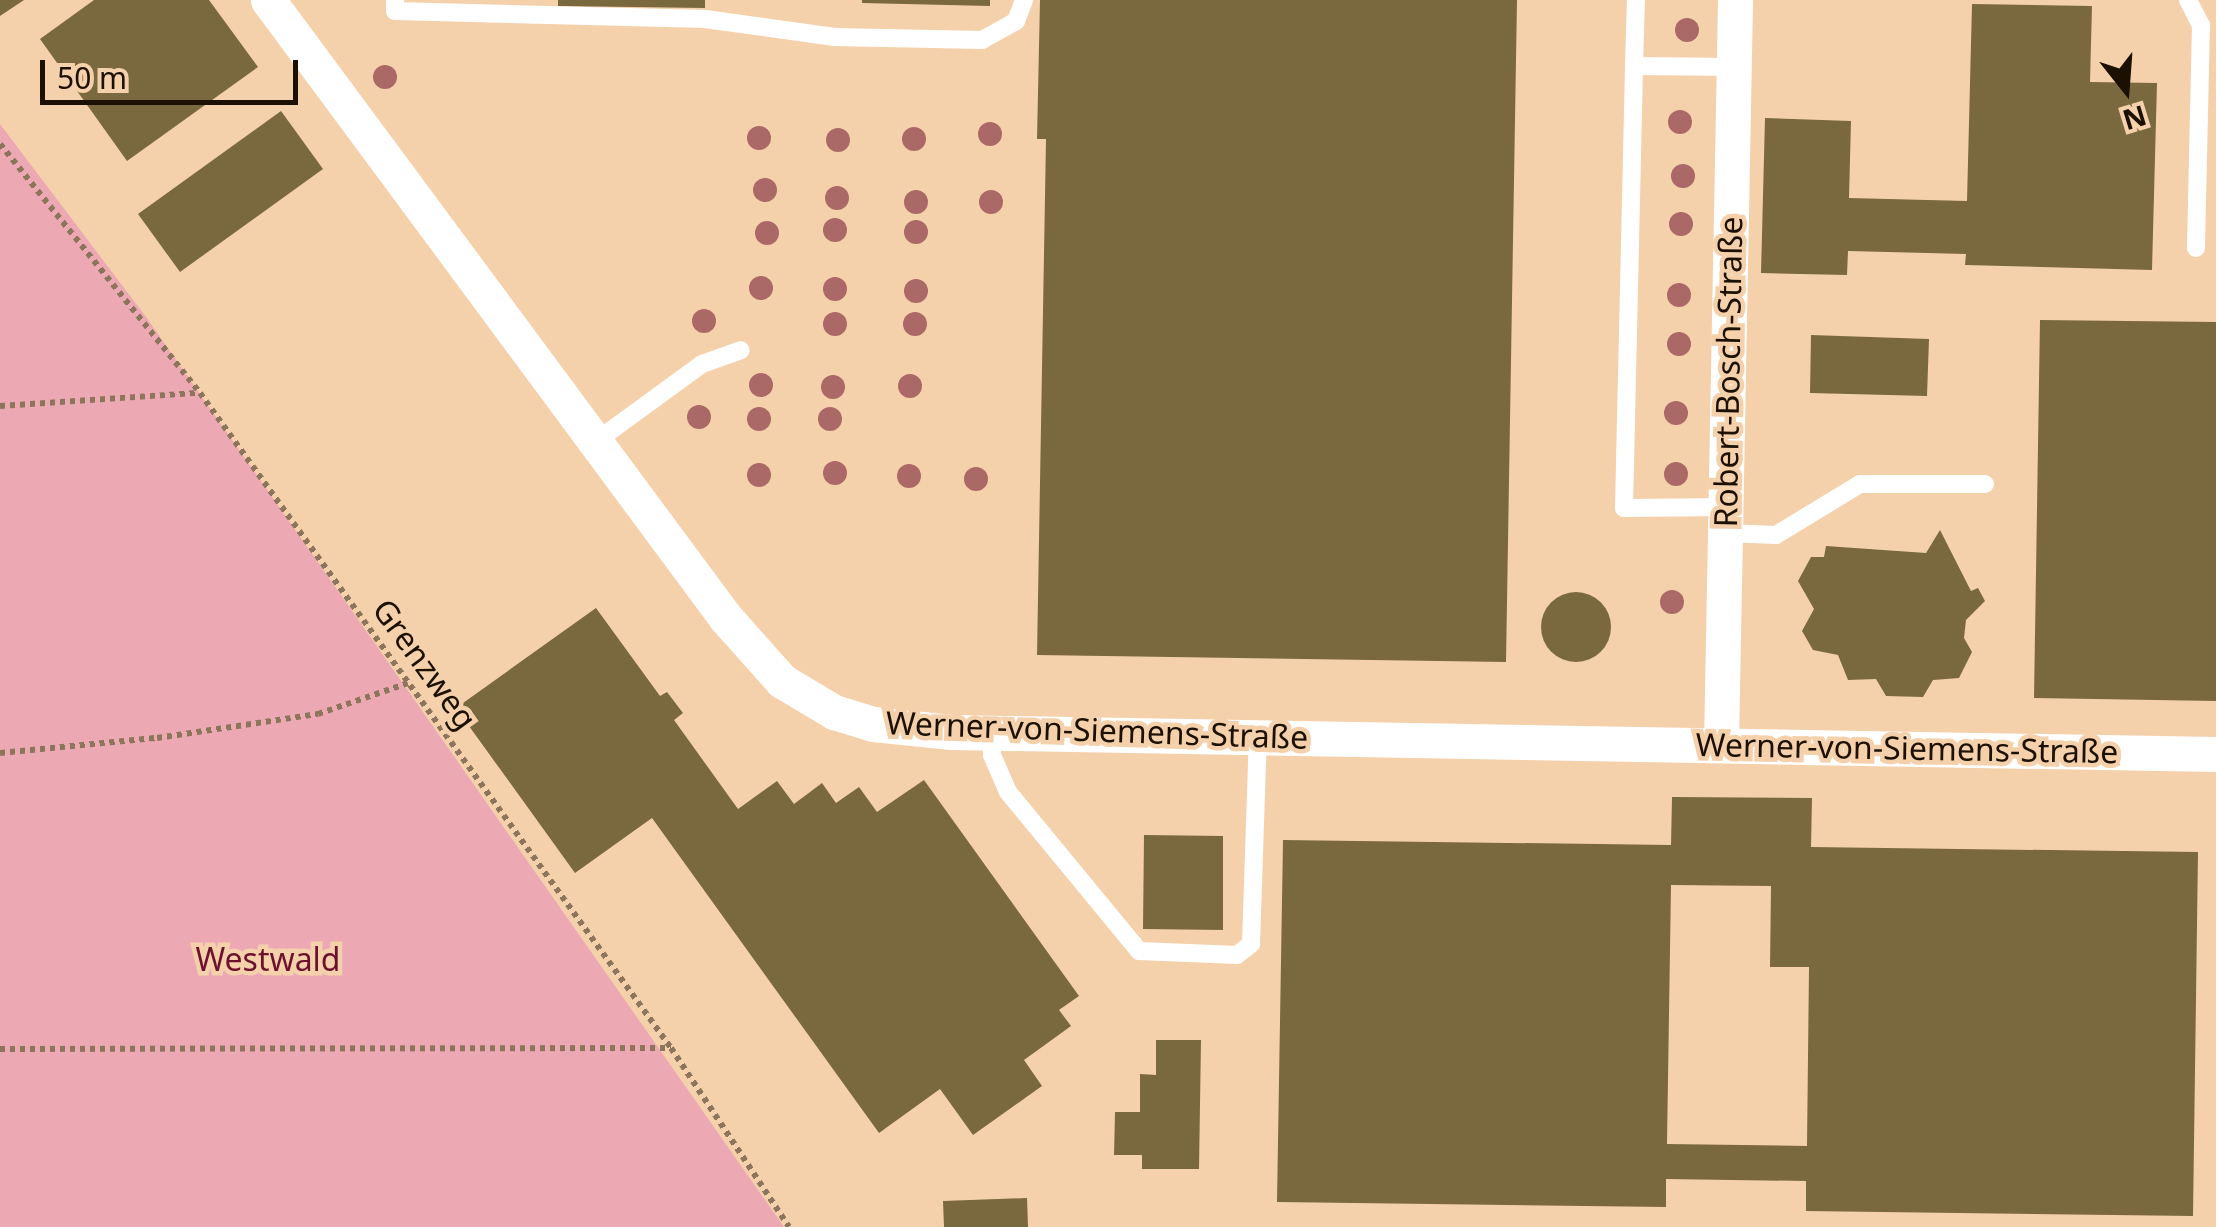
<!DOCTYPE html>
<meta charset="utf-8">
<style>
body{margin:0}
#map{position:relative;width:2216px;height:1227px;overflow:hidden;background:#f5d1ab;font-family:"Noto Sans",sans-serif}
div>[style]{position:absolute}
.green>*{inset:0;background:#eca9b4}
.building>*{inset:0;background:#7a693e}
.round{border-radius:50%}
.path>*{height:6px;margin-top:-3px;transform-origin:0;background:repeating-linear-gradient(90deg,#8d755b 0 5px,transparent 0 10px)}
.service>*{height:18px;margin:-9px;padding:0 9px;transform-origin:9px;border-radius:9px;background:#fff}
.minor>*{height:35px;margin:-17.5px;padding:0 17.5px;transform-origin:17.5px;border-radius:17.5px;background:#fff}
.trees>*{width:24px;height:24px;margin:-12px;border-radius:50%;background:#aa6866}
span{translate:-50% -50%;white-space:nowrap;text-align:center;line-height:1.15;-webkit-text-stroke:9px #f5d1ab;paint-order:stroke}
.street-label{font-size:32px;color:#1c1003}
.park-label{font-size:32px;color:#6c122e}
.north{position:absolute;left:2076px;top:40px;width:100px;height:100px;-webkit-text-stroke:8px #f5d1ab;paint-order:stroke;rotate:163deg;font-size:28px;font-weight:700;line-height:40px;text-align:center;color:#1c1003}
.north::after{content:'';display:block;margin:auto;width:35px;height:45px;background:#1c1003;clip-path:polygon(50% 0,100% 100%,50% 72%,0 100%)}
.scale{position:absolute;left:40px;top:60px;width:258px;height:45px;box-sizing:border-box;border:5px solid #1c1003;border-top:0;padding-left:12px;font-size:30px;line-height:35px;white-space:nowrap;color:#1c1003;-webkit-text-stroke:8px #f5d1ab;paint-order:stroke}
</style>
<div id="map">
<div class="green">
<div style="clip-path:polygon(0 124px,146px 317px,784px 1227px,0 1227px)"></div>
</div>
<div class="building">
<div style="clip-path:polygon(0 0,24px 0,0 16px)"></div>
<div style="clip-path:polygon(94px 0,209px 0,258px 67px,127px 161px,40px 39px)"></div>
<div style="clip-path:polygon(558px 0,705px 0,705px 8px,558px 6px)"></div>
<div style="clip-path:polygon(862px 0,990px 0,990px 6px,862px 3px)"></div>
<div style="clip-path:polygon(1040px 0,1517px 0,1506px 662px,1037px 655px,1046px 139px,1037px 139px)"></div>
<div style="clip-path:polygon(1972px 4px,2092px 6px,2090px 82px,2157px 83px,2152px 270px,1965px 265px,1966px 254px,1848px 251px,1847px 275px,1761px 273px,1765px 118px,1851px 121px,1849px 198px,1967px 201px)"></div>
<div style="clip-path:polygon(281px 111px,323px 169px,180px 272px,138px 214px)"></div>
<div style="clip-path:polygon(2040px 320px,2216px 322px,2216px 701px,2034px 698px)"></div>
<div style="clip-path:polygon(1811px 335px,1929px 339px,1927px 396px,1810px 393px)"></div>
<div style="clip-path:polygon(1940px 530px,1971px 591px,1978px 588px,1985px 601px,1966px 620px,1964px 638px,1972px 652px,1959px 678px,1933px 680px,1923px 697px,1886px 696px,1876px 679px,1848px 680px,1838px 655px,1813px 650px,1802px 631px,1814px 609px,1798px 581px,1811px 557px,1824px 557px,1826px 546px,1926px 553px)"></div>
<div class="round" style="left:1541px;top:592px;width:70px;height:70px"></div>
<div style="clip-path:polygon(596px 608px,660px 696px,667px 692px,683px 713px,674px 720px,738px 809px,777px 781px,794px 804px,822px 783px,836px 803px,859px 787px,877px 812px,924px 780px,1079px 996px,1059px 1010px,1071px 1026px,1024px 1060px,1042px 1086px,973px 1135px,940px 1089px,879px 1133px,652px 818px,575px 873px,456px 708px)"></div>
<div style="clip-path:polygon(evenodd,1672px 797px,1812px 798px,1811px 847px,2198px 852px,2193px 1216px,1806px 1211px,1806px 1181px,1666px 1179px,1666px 1207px,1277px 1202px,1283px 840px,1671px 845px,1672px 797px,1671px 885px,1771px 886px,1770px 967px,1809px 967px,1807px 1146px,1667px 1144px,1671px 885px)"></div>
<div style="clip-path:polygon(1144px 835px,1223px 836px,1223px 930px,1143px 929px)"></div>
<div style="clip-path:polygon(1156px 1040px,1201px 1040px,1199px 1169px,1142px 1169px,1142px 1155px,1114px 1155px,1115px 1112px,1140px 1112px,1140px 1074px,1156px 1075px)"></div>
<div style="clip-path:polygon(1027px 1198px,1028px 1227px,944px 1227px,943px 1201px)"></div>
</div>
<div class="path">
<div style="left:0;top:144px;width:319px;rotate:51.2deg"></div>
<div style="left:200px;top:393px;width:807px;rotate:54.28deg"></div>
<div style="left:671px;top:1048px;width:214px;rotate:56.6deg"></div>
<div style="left:0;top:406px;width:198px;rotate:-3.8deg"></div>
<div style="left:0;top:753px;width:158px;rotate:-5.5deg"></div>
<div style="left:157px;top:738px;width:163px;rotate:-8.5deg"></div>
<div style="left:318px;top:714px;width:95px;rotate:-19deg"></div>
<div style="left:0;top:1049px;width:671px;rotate:-0.09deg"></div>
</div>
<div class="service">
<div style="left:395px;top:0;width:11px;rotate:90deg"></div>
<div style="left:395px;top:11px;width:310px;rotate:1.5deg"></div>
<div style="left:705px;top:19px;width:131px;rotate:7.9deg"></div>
<div style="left:835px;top:37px;width:147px;rotate:1.2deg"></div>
<div style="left:982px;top:40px;width:39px;rotate:-29deg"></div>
<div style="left:1016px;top:21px;width:22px;rotate:-69deg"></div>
<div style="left:2188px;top:0;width:28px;rotate:63deg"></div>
<div style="left:2201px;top:25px;width:223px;rotate:91.3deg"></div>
<div style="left:1634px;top:66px;width:66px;rotate:-88.3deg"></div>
<div style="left:595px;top:442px;width:132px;rotate:-36.1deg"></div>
<div style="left:702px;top:364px;width:41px;rotate:-19.7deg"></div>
<div style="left:1725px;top:507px;width:101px;rotate:179.4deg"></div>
<div style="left:1624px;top:508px;width:442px;rotate:-88.7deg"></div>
<div style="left:1634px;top:66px;width:100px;rotate:0.6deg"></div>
<div style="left:1725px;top:533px;width:51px;rotate:2.2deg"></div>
<div style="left:1776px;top:535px;width:98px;rotate:-31.3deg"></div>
<div style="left:1860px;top:484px;width:125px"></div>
<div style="left:992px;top:733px;width:22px;rotate:90deg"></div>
<div style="left:992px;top:755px;width:40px;rotate:66.6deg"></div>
<div style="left:1008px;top:792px;width:206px;rotate:50.5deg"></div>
<div style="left:1139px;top:951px;width:98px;rotate:2.3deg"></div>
<div style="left:1237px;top:955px;width:18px;rotate:-38deg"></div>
<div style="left:1251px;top:944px;width:207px;rotate:-88.1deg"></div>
</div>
<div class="minor">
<div style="left:268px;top:0;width:768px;rotate:53.47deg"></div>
<div style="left:725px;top:617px;width:86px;rotate:48.3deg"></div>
<div style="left:782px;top:681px;width:61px;rotate:30.8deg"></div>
<div style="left:834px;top:712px;width:41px;rotate:17.1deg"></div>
<div style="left:873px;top:724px;width:79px;rotate:5.8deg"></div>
<div style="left:952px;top:732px;width:1264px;rotate:1deg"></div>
<div style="left:1721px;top:744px;width:744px;rotate:-88.92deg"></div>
</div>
<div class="trees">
<div style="left:1687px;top:30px"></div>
<div style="left:385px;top:77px"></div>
<div style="left:1680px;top:122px"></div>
<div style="left:990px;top:134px"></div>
<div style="left:759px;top:138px"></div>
<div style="left:914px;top:139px"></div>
<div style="left:838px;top:140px"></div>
<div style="left:1683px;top:176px"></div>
<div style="left:765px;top:190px"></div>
<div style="left:837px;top:198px"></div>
<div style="left:916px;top:202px"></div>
<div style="left:991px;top:202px"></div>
<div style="left:1681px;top:224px"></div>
<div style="left:835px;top:230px"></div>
<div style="left:916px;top:232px"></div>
<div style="left:767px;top:233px"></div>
<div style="left:761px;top:288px"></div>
<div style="left:835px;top:289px"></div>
<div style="left:916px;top:291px"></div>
<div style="left:1679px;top:295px"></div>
<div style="left:704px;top:321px"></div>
<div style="left:835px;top:324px"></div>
<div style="left:915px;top:324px"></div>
<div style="left:1679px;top:344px"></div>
<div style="left:761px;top:385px"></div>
<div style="left:910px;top:386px"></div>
<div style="left:833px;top:387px"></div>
<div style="left:1676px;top:413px"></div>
<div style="left:699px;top:417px"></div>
<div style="left:759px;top:419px"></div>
<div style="left:830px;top:419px"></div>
<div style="left:835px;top:473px"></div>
<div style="left:1676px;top:474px"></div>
<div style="left:759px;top:475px"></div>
<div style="left:909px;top:476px"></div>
<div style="left:976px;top:479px"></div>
<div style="left:1672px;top:602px"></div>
</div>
<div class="street-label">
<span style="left:1728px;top:372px;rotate:-89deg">Robert-Bosch-Straße</span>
<span style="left:425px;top:664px;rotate:54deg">Grenzweg</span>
<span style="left:1097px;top:730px;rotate:2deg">Werner-von-Siemens-Straße</span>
<span style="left:1907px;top:748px;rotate:1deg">Werner-von-Siemens-Straße</span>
</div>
<div class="park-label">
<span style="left:268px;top:959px">Westwald</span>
</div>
<div class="north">N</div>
<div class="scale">50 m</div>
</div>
